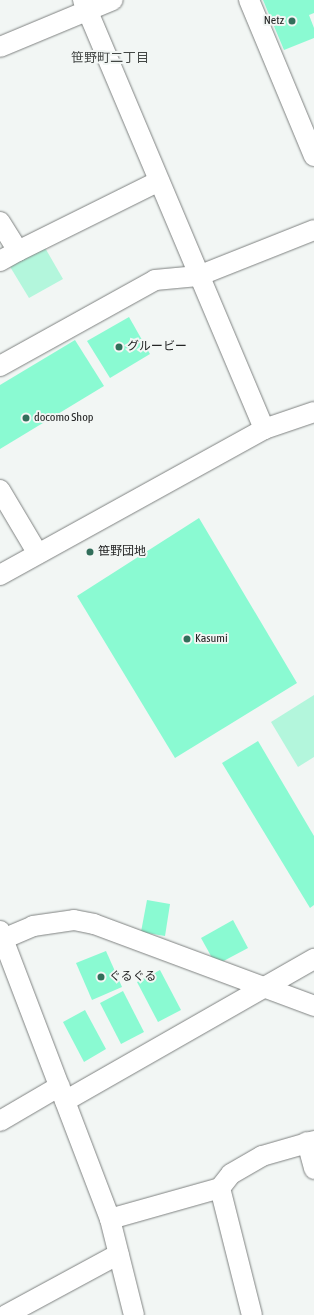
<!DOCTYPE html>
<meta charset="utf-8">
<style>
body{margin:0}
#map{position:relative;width:314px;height:1315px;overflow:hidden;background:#f2f6f4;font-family:"Asap Condensed","Noto Sans JP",sans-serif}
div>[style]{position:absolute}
.green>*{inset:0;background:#b3f6dc}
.building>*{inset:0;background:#8afad2}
.roads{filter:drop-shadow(0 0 1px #7f8281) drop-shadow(0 0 1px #7f8281)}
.minor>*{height:20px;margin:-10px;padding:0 10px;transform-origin:10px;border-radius:10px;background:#fff}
.dots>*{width:11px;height:11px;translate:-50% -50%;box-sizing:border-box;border:2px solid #f2f6f4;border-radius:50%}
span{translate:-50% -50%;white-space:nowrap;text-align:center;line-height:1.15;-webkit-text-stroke:4px #f2f6f4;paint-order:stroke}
.poi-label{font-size:12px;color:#242525}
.right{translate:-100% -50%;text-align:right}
.left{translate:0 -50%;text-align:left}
.neighbourhood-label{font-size:13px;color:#434745}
</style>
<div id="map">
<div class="green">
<div style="clip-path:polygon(44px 246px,63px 279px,29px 298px,9px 265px)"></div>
<div style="clip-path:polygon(314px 695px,314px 757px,298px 767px,271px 722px)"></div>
</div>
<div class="building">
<div style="clip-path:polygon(263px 0,314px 0,314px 13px,309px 15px,314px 28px,314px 38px,284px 50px)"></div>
<div style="clip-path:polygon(129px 317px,150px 354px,110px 378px,87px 341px)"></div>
<div style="clip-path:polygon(75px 340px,104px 386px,0 449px,0 385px)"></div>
<div style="clip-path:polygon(199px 518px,297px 683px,175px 758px,77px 596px)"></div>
<div style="clip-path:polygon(258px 741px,314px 836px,314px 905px,310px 908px,222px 763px)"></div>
<div style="clip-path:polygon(147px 900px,170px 904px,165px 936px,141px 932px)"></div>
<div style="clip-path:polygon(233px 920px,248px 948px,216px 965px,201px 938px)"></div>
<div style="clip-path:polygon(106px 951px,122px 987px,92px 1000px,76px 963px)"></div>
<div style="clip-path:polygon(160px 970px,181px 1010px,158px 1022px,137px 982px)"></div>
<div style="clip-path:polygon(123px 991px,144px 1032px,121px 1044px,100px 1003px)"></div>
<div style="clip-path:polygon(85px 1010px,106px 1049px,84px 1062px,63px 1022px)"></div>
</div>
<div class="roads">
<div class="minor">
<div style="left:83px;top:0;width:466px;rotate:67.1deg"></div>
<div style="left:249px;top:0;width:169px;rotate:67.4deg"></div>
<div style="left:0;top:47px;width:122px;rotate:-22.6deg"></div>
<div style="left:0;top:222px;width:34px;rotate:58deg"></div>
<div style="left:18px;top:251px;width:157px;rotate:-26.4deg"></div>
<div style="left:0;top:261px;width:21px;rotate:-29deg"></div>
<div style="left:0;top:366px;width:177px;rotate:-29deg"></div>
<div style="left:155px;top:280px;width:43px;rotate:-5.3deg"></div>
<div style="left:198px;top:276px;width:125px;rotate:-21.6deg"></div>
<div style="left:0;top:490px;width:74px;rotate:59.3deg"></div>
<div style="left:0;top:575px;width:302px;rotate:-28.9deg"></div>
<div style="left:264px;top:429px;width:53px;rotate:-18.8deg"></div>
<div style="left:0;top:931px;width:308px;rotate:69.1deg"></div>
<div style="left:110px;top:1219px;width:99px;rotate:76deg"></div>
<div style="left:0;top:943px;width:5px;rotate:-53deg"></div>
<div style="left:3px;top:939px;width:33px;rotate:-23deg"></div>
<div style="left:33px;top:926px;width:41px;rotate:-8.3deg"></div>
<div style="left:74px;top:920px;width:20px;rotate:11deg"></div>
<div style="left:94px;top:924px;width:235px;rotate:20.4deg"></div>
<div style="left:65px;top:1101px;width:287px;rotate:-29.7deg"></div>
<div style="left:0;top:1121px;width:69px;rotate:-30.3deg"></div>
<div style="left:307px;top:1142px;width:28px;rotate:75deg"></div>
<div style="left:220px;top:1188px;width:131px;rotate:75.9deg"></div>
<div style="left:110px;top:1219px;width:114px;rotate:-15.7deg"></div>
<div style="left:220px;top:1188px;width:18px;rotate:-52deg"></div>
<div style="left:231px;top:1174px;width:36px;rotate:-30deg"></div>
<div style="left:262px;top:1156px;width:54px;rotate:-16.1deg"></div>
<div style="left:6px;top:1315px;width:128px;rotate:-28.4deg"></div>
</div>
</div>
<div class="dots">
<div style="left:292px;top:21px;background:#326e5a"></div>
<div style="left:119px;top:347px;background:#326e5a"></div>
<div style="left:26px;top:418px;background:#326e5a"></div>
<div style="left:90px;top:552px;background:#326e5a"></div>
<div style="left:187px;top:639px;background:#326e5a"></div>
<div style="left:101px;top:977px;background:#326e5a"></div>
</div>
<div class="poi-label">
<span class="right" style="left:284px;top:21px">Netz</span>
<span class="left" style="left:127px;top:347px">グルービー</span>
<span class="left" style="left:34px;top:418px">docomo Shop</span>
<span class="left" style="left:98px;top:552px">笹野団地</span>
<span class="left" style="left:195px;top:639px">Kasumi</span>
<span class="left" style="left:109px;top:977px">ぐるぐる</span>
</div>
<div class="neighbourhood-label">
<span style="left:110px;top:58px">笹野町二丁目</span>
</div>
</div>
